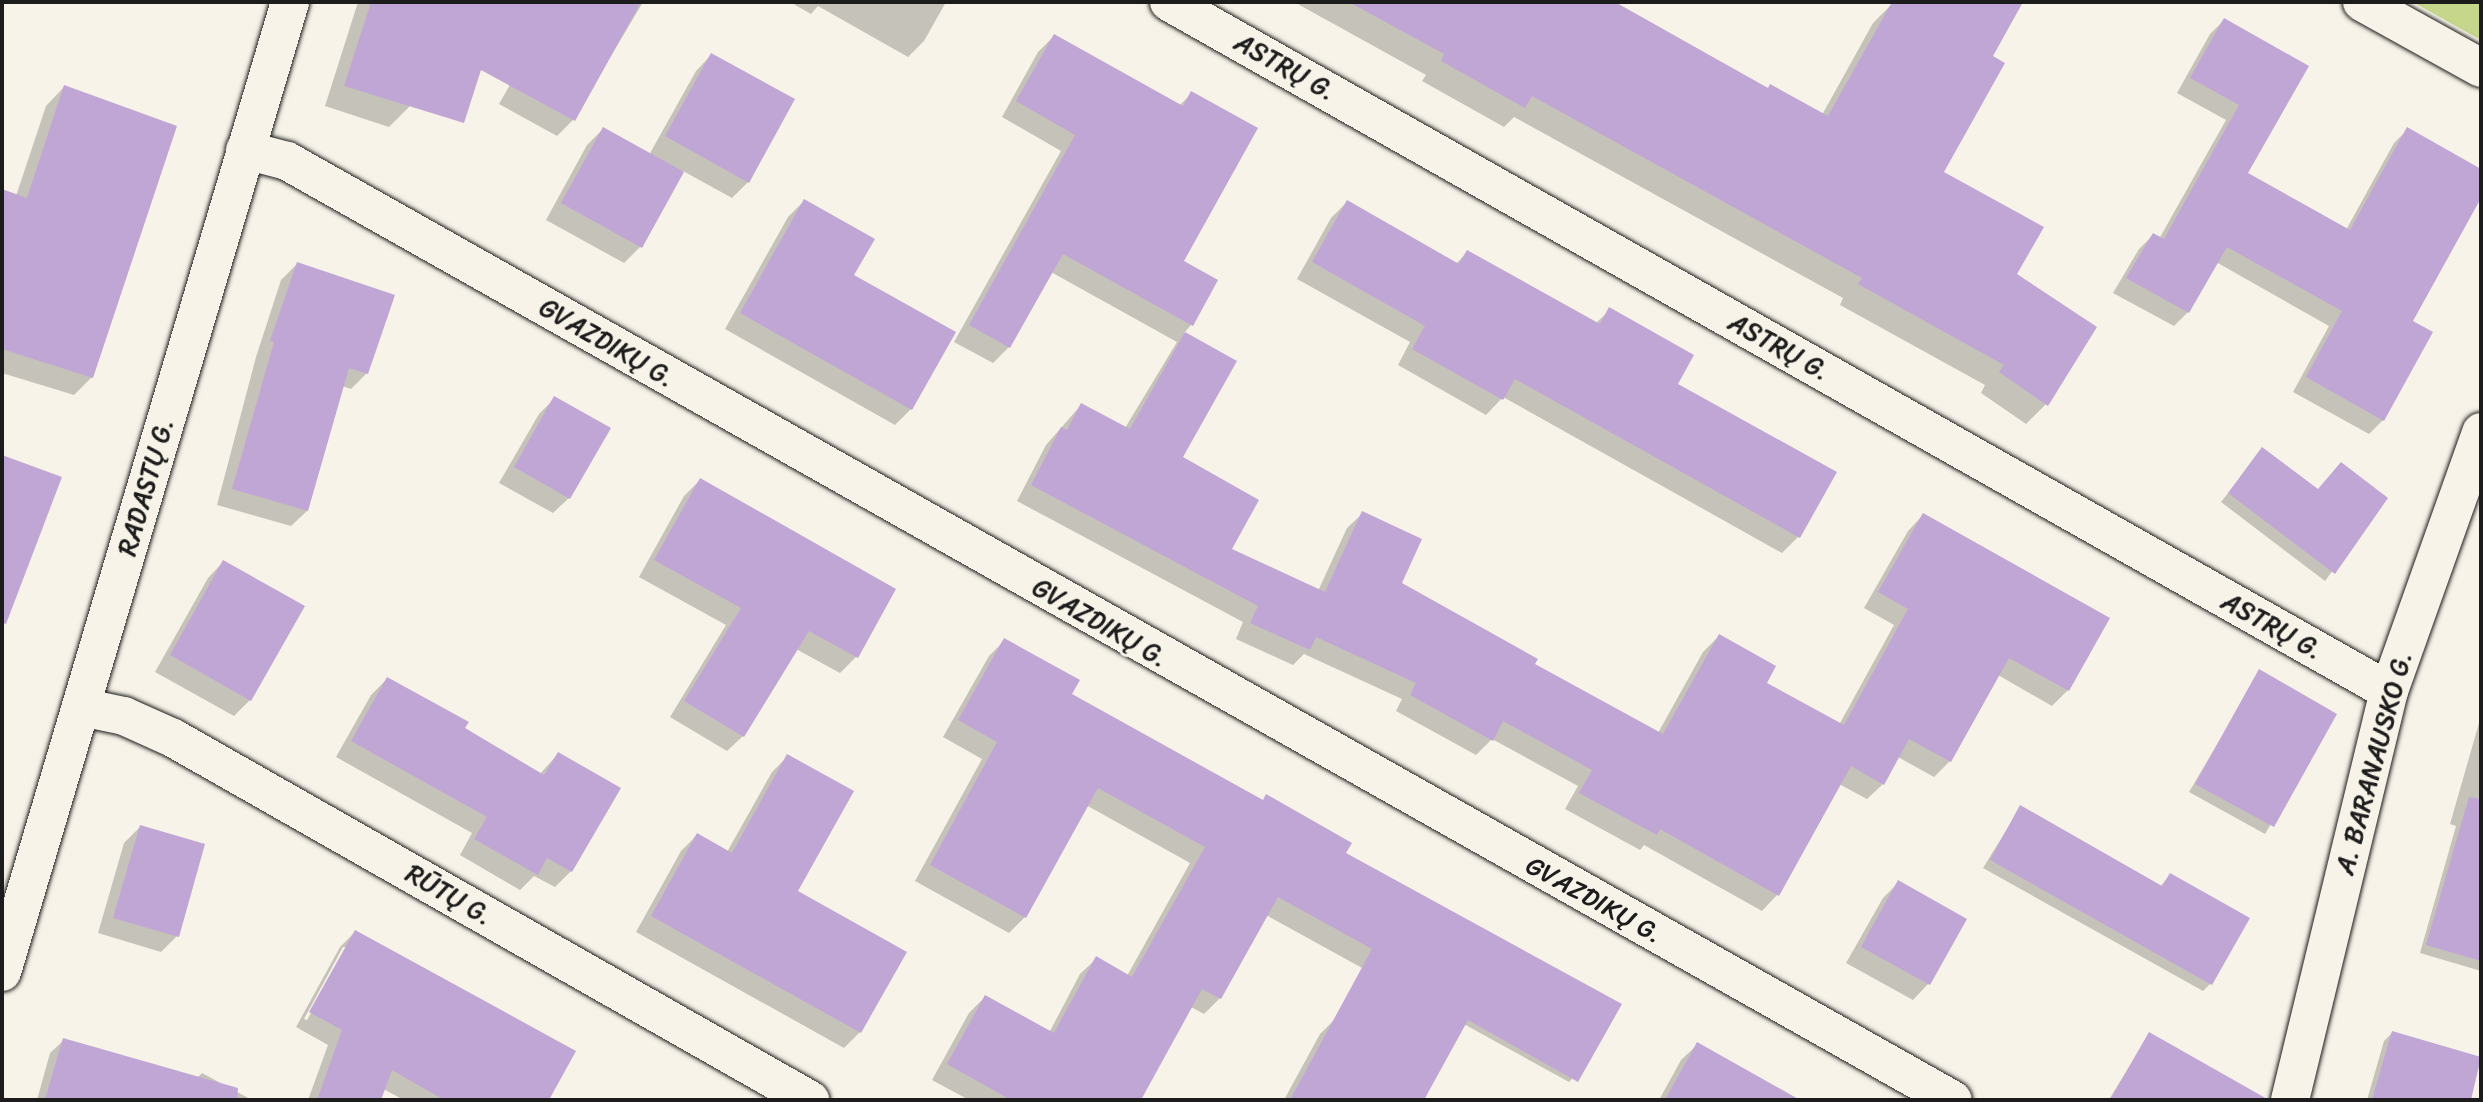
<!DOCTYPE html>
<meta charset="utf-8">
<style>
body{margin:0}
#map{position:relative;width:2483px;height:1102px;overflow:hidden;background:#f7f3e8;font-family:Sriracha,sans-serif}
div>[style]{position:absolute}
.green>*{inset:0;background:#c6d68a}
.shadow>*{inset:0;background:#0003}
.building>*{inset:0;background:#c0a6d4}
.roads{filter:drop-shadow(0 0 2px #1c1c1c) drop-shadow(0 0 2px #1c1c1c)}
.minor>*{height:38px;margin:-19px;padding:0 19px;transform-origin:19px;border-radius:19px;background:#f7f3e8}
span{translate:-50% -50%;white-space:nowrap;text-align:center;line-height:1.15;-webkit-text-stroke:6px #f7f3e8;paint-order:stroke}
.street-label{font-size:26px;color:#1c1c1c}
.frame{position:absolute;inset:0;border:4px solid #1c1c1c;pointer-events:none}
</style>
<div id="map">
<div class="green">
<div style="clip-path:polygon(2413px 2px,2481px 2px,2481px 40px)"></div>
</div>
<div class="shadow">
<div style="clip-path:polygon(358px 2px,468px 2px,410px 106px,389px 127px,325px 106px)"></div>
<div style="clip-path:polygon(557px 2px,643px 2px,573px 120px,557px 136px,499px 104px)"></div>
<div style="clip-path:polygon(790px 2px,946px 2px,924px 41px,908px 57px,818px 6px,811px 14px)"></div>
<div style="clip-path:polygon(1294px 2px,1611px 2px,1767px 89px,1822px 115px,1873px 23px,1893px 3px,2021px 2px,1991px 57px,1942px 172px,2015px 275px,2046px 404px,2026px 424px,1981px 393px,1985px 385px,1840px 305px,1843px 298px,1514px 117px,1504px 127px,1422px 81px,1426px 75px)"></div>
<div style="clip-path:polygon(2224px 20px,2306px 66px,2246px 174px,2346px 230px,2394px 143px,2408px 129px,2481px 171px,2481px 195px,2410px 322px,2383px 420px,2369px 434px,2293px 392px,2329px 326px,2216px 262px,2188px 312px,2174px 326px,2113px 293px,2139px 249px,2153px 235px,2159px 239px,2226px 120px,2177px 93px,2210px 34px)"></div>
<div style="clip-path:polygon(1054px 36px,1179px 106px,1192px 93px,1181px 262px,1191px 325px,1184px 333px,1235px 361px,1181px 458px,1230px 550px,1318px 591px,1347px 528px,1363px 513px,1400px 583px,1533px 665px,1658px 733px,1703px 652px,1719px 636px,1764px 684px,1839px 725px,1894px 625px,1864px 608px,1908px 531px,1923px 515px,2068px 690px,2052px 706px,1998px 675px,1950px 761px,1934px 777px,1898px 757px,1883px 784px,1867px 799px,1839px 784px,1777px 895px,1762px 911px,1644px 845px,1640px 850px,1565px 809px,1578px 786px,1492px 739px,1476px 755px,1396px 711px,1402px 699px,1304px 654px,1293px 665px,1236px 639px,1243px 622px,1017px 501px,1046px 445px,1081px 405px,1125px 428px,1177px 342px,1051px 272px,1009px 347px,993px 363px,954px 342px,1061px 151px,1002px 117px,1038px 52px)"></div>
<div style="clip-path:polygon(711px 55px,748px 182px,732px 198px,683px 171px,640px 247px,624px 263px,546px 220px,587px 145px,603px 129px,649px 155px,696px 71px)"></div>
<div style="clip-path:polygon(64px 87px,92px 377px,74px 395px,2px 373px,2px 325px,18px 276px,2px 270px,2px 191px,16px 196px,46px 106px)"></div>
<div style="clip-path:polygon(804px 201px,852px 275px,953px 332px,911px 409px,895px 425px,725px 329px,788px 217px)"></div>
<div style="clip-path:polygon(1347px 202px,1456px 264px,1467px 252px,1596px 323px,1610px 310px,1676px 385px,1834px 473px,1798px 537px,1782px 553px,1503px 397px,1486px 415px,1398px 365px,1410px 342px,1297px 279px,1331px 218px)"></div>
<div style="clip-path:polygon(297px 264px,367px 373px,351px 389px,342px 386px,307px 511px,291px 526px,217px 505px,256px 357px,281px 280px)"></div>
<div style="clip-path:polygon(555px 398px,569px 498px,553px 513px,499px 483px,539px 414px)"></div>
<div style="clip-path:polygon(2262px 450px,2318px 490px,2386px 499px,2325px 581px,2221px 502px)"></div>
<div style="clip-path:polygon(2px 456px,59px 478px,16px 566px,2px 561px)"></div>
<div style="clip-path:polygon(700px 480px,894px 590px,856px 657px,840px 673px,796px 649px,743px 736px,727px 751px,670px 717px,726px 625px,639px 577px,684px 496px)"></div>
<div style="clip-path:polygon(223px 562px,250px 700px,234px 716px,155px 672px,208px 578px)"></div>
<div style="clip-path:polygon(1005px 640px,1070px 695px,1344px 854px,1585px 1066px,1569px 1082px,1266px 915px,1220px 998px,1204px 1014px,1191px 1007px,1139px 1100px,969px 1100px,932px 1080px,969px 1013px,985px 997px,1049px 1033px,1080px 974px,1096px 959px,1127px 976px,1190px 863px,1086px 805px,1025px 917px,1009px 933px,915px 881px,982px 759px,943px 737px,989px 656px)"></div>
<div style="clip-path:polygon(2260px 672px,2335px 714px,2265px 834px,2189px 792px)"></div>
<div style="clip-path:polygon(387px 679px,539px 775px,558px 754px,618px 788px,571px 871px,555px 887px,534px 876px,520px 890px,460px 855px,472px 833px,336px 757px,371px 695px)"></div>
<div style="clip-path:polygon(2481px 716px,2481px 971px,2420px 953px,2456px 826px,2450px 824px)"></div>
<div style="clip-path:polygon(788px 756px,795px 892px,860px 1032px,844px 1048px,636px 932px,681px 851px,697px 835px,727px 852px,772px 772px)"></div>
<div style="clip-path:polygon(2020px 808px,2160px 887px,2170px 875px,2211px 983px,2203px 991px,1983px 868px)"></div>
<div style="clip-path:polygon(140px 827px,177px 936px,161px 952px,98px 933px,124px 843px)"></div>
<div style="clip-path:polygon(1899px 882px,1964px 919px,1928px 984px,1913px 1000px,1846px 963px,1883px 898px)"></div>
<div style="clip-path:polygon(evenodd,355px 932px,573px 1052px,546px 1100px,404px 1100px,383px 1089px,379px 1100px,308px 1100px,328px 1045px,296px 1027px,340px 947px,355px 932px,343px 947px,347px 947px,307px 1020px,304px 1019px,343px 947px)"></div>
<div style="clip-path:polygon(1336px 1018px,1436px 1075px,1422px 1100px,1284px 1100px,1320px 1034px)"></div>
<div style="clip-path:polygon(2392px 1033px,2481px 1058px,2470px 1100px,2367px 1100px,2384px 1041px)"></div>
<div style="clip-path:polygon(2149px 1034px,2226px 1078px,2213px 1100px,2110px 1098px)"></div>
<div style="clip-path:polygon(64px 1040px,197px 1078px,202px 1073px,252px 1100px,37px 1100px,50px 1053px)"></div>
<div style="clip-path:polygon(1697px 1045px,1797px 1100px,1659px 1100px,1681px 1060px)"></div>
</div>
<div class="building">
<div style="clip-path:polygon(371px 2px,641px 2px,575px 121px,481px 70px,464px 123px,344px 86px)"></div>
<div style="clip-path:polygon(1349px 2px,1615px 2px,1768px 88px,1770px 84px,1828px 116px,1892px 2px,2023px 2px,1993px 56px,2005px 63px,1944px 172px,2044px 227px,2017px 274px,2097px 327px,2048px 406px,1999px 372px,2004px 365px,1858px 284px,1862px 278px,1532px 96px,1525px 108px,1441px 61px,1444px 54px)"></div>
<div style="clip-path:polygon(2224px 18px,2309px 66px,2248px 173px,2350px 230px,2407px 127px,2481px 169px,2481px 198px,2413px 321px,2433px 332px,2384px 421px,2306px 377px,2342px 311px,2227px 247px,2189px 313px,2126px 278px,2153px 233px,2164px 239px,2239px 105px,2190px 78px)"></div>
<div style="clip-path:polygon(1054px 34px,1183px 106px,1191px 91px,1258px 128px,1184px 261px,1218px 280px,1193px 326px,1063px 254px,1010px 348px,969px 325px,1075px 135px,1016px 101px)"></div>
<div style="clip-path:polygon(711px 53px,795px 99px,749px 183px,665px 136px)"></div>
<div style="clip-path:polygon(64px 85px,177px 126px,93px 378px,2px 349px,2px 189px,27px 198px)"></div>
<div style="clip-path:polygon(603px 127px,684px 172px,642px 248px,561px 203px)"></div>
<div style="clip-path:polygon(804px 199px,875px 239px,854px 275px,956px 332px,912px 410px,740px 313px)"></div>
<div style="clip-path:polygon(1347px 200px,1459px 264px,1467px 250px,1600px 324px,1609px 307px,1694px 355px,1678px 384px,1837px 472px,1800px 538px,1515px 379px,1503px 400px,1412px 349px,1425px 326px,1312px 262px)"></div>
<div style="clip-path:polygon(297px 262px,395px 295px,368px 374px,349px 368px,308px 511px,232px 489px,274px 342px,270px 341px)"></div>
<div style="clip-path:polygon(1185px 332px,1237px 361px,1183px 457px,1259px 500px,1232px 549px,1325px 592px,1362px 511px,1422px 539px,1402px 583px,1538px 659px,1535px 664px,1663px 734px,1719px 634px,1776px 666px,1767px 683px,1844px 725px,1908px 609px,1878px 592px,1923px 513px,2110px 618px,2069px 691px,2009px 658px,1951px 762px,1909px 739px,1884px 785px,1851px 766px,1779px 896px,1660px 829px,1657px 835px,1579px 793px,1592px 770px,1503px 721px,1493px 741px,1410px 695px,1416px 683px,1316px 637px,1310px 650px,1250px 623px,1258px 606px,1031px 485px,1061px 427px,1067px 430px,1081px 403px,1130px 429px)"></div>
<div style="clip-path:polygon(554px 396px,611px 428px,570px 499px,514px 467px)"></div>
<div style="clip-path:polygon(2262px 447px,2318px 489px,2341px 462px,2388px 498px,2335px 574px,2228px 493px)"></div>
<div style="clip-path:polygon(2px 455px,62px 477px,6px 624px,2px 623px)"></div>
<div style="clip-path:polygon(700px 478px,896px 589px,858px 658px,809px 631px,744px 737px,684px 701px,741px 608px,654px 560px)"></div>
<div style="clip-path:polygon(223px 560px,305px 606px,251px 701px,170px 655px)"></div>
<div style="clip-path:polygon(1004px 638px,1080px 680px,1072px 694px,1263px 800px,1266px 794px,1352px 843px,1346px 853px,1622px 1004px,1578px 1082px,1468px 1020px,1424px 1100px,1290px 1100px,1372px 949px,1278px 897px,1221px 999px,1202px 989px,1141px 1100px,1011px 1100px,947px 1064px,985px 995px,1054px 1033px,1096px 956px,1132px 977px,1205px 847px,1098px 788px,1026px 918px,930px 865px,997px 742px,958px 720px)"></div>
<div style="clip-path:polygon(2259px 669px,2337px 714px,2274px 827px,2195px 784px)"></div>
<div style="clip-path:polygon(387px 677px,469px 722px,465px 728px,544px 775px,558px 752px,621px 788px,572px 872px,547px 858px,538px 875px,474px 839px,487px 817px,351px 741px)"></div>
<div style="clip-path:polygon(787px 754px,854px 791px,798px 891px,907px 952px,861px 1033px,651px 916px,697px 833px,732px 853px)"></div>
<div style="clip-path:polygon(2469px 797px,2481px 799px,2481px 961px,2426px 945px)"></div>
<div style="clip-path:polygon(2020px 805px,2162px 886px,2170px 873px,2250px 918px,2212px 985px,1990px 860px)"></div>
<div style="clip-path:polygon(140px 825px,205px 844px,179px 937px,113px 918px)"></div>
<div style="clip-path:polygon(1898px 880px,1967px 919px,1930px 985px,1861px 947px)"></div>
<div style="clip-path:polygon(355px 930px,576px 1051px,549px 1100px,444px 1100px,392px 1070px,381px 1100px,317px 1100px,342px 1030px,309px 1012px)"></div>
<div style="clip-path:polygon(2392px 1031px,2481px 1057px,2471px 1100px,2372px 1100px)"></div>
<div style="clip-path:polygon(2149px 1032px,2269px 1100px,2110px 1100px)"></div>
<div style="clip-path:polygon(63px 1038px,238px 1088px,237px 1100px,45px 1100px)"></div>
<div style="clip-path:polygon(1697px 1042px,1800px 1100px,1665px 1100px)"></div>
</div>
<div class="roads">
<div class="minor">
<div style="left:1169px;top:2px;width:1401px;rotate:29.46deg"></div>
<div style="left:2362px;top:2px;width:136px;rotate:29deg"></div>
<div style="left:245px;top:150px;width:43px;rotate:14.7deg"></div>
<div style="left:287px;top:161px;width:1912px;rotate:29.41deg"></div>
<div style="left:81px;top:707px;width:44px;rotate:11.8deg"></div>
<div style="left:124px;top:716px;width:54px;rotate:24.2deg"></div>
<div style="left:173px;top:738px;width:733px;rotate:29.61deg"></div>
<div style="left:2px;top:972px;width:1012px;rotate:-73.46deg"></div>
<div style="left:2290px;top:1100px;width:421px;rotate:-76.4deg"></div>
<div style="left:2389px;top:691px;width:275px;rotate:-70.4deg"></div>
</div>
</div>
<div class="street-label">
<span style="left:1285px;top:67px;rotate:29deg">ASTRŲ G.</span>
<span style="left:607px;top:343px;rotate:30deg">GVAZDIKŲ G.</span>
<span style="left:1779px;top:347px;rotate:29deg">ASTRŲ G.</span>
<span style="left:146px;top:487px;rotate:-74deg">RADASTŲ G.</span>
<span style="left:1100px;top:623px;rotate:30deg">GVAZDIKŲ G.</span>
<span style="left:2272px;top:626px;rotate:29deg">ASTRŲ G.</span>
<span style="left:2374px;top:763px;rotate:-75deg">A. BARANAUSKO G.</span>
<span style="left:449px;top:895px;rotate:30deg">RŪTŲ G.</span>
<span style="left:1594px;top:900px;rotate:29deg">GVAZDIKŲ G.</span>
</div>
<div class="frame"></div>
</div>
